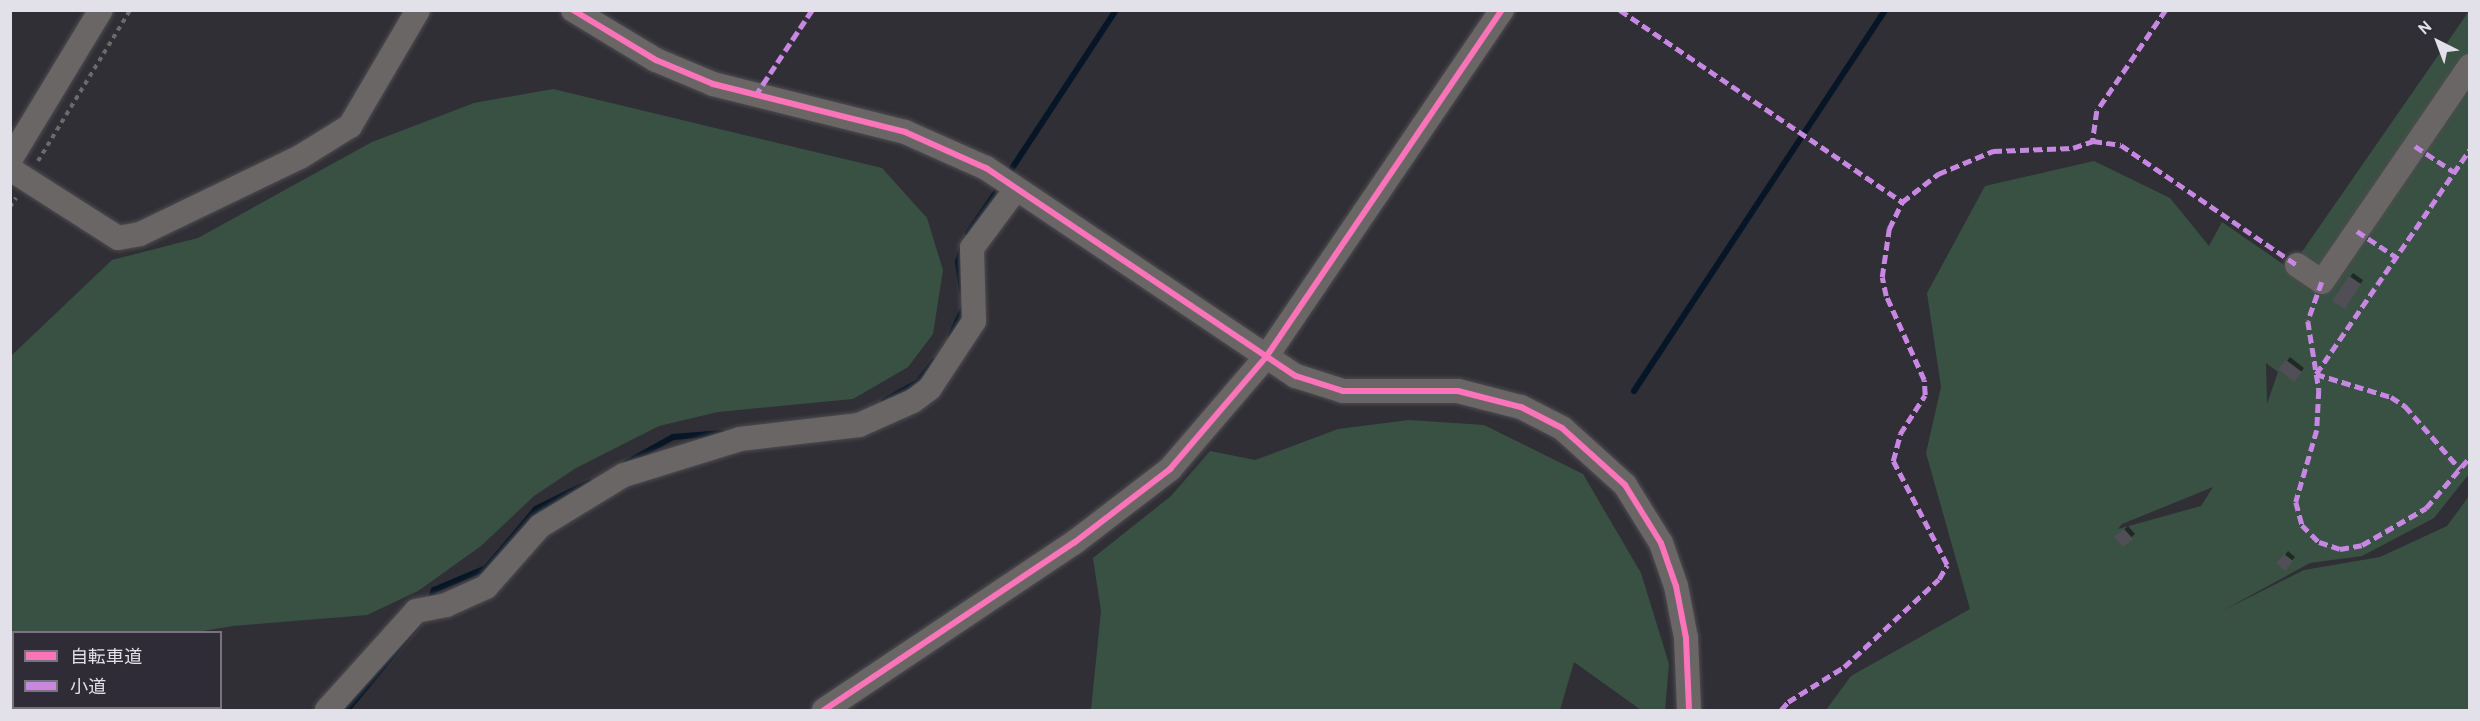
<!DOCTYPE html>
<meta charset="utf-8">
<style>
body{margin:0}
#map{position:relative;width:2480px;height:721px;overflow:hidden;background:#302f35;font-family:Overpass,"Noto Sans JP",sans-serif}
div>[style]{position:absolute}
.green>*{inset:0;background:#395143}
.shadow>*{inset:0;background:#0007}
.stream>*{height:6px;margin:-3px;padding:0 3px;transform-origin:3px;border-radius:3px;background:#071627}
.building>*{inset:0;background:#504e56}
.path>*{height:4px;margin-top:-2px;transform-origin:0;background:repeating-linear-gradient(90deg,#6c6a6b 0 4.5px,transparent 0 9px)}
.roads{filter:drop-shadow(0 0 2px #4d4c51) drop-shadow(0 0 2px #4d4c51)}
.minor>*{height:24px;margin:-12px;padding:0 12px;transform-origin:12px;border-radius:12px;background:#696665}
.quiet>*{height:4.5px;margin-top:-2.25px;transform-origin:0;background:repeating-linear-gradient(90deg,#c787e3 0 9px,transparent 0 13.5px)}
.cycleway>*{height:6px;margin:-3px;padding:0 3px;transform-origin:3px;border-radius:3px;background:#fb73b8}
span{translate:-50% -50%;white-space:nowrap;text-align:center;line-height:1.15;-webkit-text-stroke:4.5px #2f2c38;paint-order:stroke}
.frame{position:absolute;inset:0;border:12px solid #e2e0e8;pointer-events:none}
.legend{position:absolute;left:12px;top:631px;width:210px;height:78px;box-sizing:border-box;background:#2f2c38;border:2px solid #77747e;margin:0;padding:8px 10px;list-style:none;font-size:18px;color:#e2e0e8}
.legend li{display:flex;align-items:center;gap:12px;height:30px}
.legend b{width:30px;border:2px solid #77747e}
.north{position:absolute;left:2408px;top:12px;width:60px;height:60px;-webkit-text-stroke:4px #2f2c38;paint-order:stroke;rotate:318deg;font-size:16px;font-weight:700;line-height:24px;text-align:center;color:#e2e0e8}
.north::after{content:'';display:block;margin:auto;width:21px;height:27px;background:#e2e0e8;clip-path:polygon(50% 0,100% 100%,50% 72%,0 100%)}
</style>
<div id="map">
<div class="green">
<div style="clip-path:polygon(evenodd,2469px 11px,2469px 474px,2434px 518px,2362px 556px,2310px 563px,2222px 611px,2304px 570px,2380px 557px,2447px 526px,2469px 496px,2469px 710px,1826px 710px,1851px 676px,1970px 609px,1926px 453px,1941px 387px,1927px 293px,1985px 186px,2094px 161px,2170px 198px,2209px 246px,2222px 222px,2290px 269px,2469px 11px,2266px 363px,2278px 372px,2267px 404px,2266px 363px,2469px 11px,2213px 487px,2201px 506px,2118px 529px,2122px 524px,2213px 487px)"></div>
<div style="clip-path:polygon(553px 89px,882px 168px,927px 218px,943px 270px,933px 334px,908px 367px,853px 399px,718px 412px,659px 426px,576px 468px,534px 496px,481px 546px,418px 591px,367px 615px,233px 626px,197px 632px,14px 632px,11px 707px,11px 356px,112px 260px,198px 238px,372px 142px,474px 103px)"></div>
<div style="clip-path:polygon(1409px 420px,1484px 425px,1583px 474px,1641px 573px,1669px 664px,1665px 710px,1641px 710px,1574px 662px,1560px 710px,1091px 710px,1101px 611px,1093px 558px,1171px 496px,1210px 451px,1255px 460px,1338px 429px)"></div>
</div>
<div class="shadow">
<div style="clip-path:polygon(2353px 273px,2363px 280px,2348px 303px,2350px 277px)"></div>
<div style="clip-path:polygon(2290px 357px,2304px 368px,2298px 376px,2287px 361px)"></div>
<div style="clip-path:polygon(2128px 526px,2135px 534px,2123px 545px,2116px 537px)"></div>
<div style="clip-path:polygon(2288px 551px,2295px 557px,2285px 569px,2285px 555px)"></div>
</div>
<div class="stream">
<div style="left:1007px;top:176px;width:199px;rotate:-56.7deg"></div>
<div style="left:968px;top:233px;width:58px;rotate:-55.5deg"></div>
<div style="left:962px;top:248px;width:15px;rotate:106deg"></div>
<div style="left:958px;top:262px;width:29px;rotate:82deg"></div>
<div style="left:951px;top:335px;width:31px;rotate:-65deg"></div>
<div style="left:1634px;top:391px;width:456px;rotate:-56.6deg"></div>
<div style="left:884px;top:401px;width:39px;rotate:-29deg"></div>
<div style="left:918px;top:382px;width:26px;rotate:-53deg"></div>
<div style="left:626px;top:463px;width:54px;rotate:-29deg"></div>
<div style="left:673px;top:437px;width:50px;rotate:-4.6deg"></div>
<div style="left:429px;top:603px;width:14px;rotate:-69deg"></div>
<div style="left:434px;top:590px;width:56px;rotate:-22.9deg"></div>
<div style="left:486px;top:568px;width:77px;rotate:-49.7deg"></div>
<div style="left:536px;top:509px;width:60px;rotate:-26.6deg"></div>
<div style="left:347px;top:710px;width:119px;rotate:-50.4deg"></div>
</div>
<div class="building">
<div style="clip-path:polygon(2349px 276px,2361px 284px,2345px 309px,2332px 301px)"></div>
<div style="clip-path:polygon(2286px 360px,2302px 372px,2294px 382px,2278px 369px)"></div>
<div style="clip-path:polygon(2124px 529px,2133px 539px,2123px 547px,2114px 537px)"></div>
<div style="clip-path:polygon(2284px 554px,2293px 561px,2285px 571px,2276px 563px)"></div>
</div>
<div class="path">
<div style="left:38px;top:161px;width:177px;rotate:-58.6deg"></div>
<div style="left:10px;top:207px;width:11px;rotate:-56deg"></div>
</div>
<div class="roads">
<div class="minor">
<div style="left:573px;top:10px;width:97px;rotate:31.1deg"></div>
<div style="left:656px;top:60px;width:62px;rotate:22.8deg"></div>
<div style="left:713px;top:84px;width:198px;rotate:14deg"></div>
<div style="left:905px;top:132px;width:89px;rotate:24deg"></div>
<div style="left:986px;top:168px;width:373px;rotate:33.9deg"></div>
<div style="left:1296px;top:376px;width:49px;rotate:17.7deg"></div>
<div style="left:1343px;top:391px;width:115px"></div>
<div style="left:1458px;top:391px;width:65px;rotate:14.3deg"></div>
<div style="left:1521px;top:407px;width:46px;rotate:27.1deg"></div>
<div style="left:1562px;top:428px;width:85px;rotate:42.1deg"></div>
<div style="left:1625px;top:485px;width:68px;rotate:58.2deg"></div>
<div style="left:1661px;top:543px;width:46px;rotate:70.8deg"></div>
<div style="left:1676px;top:586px;width:53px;rotate:79.1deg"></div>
<div style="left:1686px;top:638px;width:72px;rotate:87.6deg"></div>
<div style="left:10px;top:160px;width:175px;rotate:-58.8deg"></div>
<div style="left:10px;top:169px;width:128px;rotate:32.6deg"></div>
<div style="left:118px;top:238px;width:22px;rotate:-10deg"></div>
<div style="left:140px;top:234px;width:178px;rotate:-25.7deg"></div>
<div style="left:300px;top:157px;width:59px;rotate:-31.8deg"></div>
<div style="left:350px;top:126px;width:134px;rotate:-59.6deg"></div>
<div style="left:2297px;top:265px;width:30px;rotate:34deg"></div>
<div style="left:2322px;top:282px;width:262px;rotate:-55.6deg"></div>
<div style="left:327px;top:710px;width:133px;rotate:-48deg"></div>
<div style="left:416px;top:611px;width:31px;rotate:-11deg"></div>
<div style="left:446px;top:605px;width:44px;rotate:-24.2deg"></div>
<div style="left:486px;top:587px;width:81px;rotate:-48.5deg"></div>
<div style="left:540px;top:526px;width:98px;rotate:-31.3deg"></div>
<div style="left:624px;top:475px;width:121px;rotate:-17.2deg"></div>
<div style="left:740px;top:439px;width:120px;rotate:-6.7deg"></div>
<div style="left:859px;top:425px;width:59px;rotate:-24deg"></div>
<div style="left:913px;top:401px;width:21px;rotate:-37deg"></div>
<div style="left:930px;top:388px;width:80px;rotate:-56.7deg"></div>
<div style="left:974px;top:321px;width:73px;rotate:-91.6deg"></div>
<div style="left:972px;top:248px;width:74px;rotate:-53.3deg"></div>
<div style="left:824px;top:710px;width:302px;rotate:-33.8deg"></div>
<div style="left:1075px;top:542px;width:120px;rotate:-37.5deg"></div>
<div style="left:1170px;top:469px;width:148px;rotate:-49.4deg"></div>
<div style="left:1266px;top:357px;width:420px;rotate:-55.8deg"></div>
</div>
</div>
<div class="quiet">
<div style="left:1620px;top:10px;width:341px;rotate:34.2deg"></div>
<div style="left:2166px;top:10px;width:122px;rotate:124.3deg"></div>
<div style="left:2097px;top:111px;width:30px;rotate:98deg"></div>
<div style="left:2093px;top:141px;width:28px;rotate:8deg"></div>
<div style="left:2121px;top:145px;width:213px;rotate:34.3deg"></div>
<div style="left:755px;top:96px;width:103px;rotate:-56.5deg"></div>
<div style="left:2415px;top:146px;width:47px;rotate:33.7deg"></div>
<div style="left:2357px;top:231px;width:47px;rotate:33.7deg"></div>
<div style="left:2322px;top:282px;width:41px;rotate:109.7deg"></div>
<div style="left:2308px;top:321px;width:70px;rotate:80.9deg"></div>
<div style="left:2319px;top:390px;width:40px;rotate:92.9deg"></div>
<div style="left:2317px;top:430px;width:75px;rotate:106.3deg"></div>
<div style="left:2296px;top:502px;width:24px;rotate:75deg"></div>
<div style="left:2302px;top:525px;width:24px;rotate:45deg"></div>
<div style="left:2319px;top:542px;width:22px;rotate:18deg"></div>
<div style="left:2340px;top:549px;width:22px;rotate:-10deg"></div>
<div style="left:2362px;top:545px;width:74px;rotate:-30deg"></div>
<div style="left:2426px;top:508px;width:67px;rotate:-49.2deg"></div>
<div style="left:2316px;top:374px;width:273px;rotate:-55.6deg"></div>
<div style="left:2316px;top:374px;width:78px;rotate:17deg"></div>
<div style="left:2391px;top:397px;width:17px;rotate:33deg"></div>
<div style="left:2405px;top:406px;width:84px;rotate:48.9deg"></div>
<div style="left:1781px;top:710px;width:11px;rotate:-49deg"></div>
<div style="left:1788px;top:702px;width:66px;rotate:-32deg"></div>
<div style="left:1844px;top:667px;width:129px;rotate:-42.8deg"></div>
<div style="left:1939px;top:579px;width:16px;rotate:-60deg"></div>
<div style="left:1947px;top:565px;width:117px;rotate:-117.4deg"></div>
<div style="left:1893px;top:461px;width:28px;rotate:-75deg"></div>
<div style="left:1900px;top:434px;width:46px;rotate:-57.3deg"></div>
<div style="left:1925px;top:395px;width:15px;rotate:-94deg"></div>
<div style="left:1924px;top:380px;width:92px;rotate:-114.3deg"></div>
<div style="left:1886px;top:296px;width:19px;rotate:-102deg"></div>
<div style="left:1882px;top:277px;width:49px;rotate:-81.7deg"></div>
<div style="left:1889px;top:229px;width:30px;rotate:-64deg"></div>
<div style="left:1902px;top:202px;width:46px;rotate:-37.9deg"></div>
<div style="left:1938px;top:174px;width:60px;rotate:-22.7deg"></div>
<div style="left:1993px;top:151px;width:80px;rotate:-2.1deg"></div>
<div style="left:2073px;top:148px;width:21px;rotate:-19deg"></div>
</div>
<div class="cycleway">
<div style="left:573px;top:10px;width:97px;rotate:31.1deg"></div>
<div style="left:656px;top:60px;width:62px;rotate:22.8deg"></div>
<div style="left:713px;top:84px;width:198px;rotate:14deg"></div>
<div style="left:905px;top:132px;width:89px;rotate:24deg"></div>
<div style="left:986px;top:168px;width:373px;rotate:33.9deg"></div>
<div style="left:1296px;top:376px;width:49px;rotate:17.7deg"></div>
<div style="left:1343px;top:391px;width:115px"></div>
<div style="left:1458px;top:391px;width:65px;rotate:14.3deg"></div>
<div style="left:1521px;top:407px;width:46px;rotate:27.1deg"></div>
<div style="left:1562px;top:428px;width:85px;rotate:42.1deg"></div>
<div style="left:1625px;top:485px;width:68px;rotate:58.2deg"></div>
<div style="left:1661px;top:543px;width:46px;rotate:70.8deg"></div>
<div style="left:1676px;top:586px;width:53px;rotate:79.1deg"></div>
<div style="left:1686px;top:638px;width:72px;rotate:87.6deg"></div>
<div style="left:824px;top:710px;width:302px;rotate:-33.8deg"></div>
<div style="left:1075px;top:542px;width:120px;rotate:-37.5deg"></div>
<div style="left:1170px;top:469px;width:148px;rotate:-49.4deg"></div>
<div style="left:1266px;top:357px;width:420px;rotate:-55.8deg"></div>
</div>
<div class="frame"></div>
<ul class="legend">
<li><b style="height:8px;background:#fb73b8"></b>自転車道</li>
<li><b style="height:8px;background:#c787e3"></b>小道</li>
</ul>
<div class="north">N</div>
</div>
